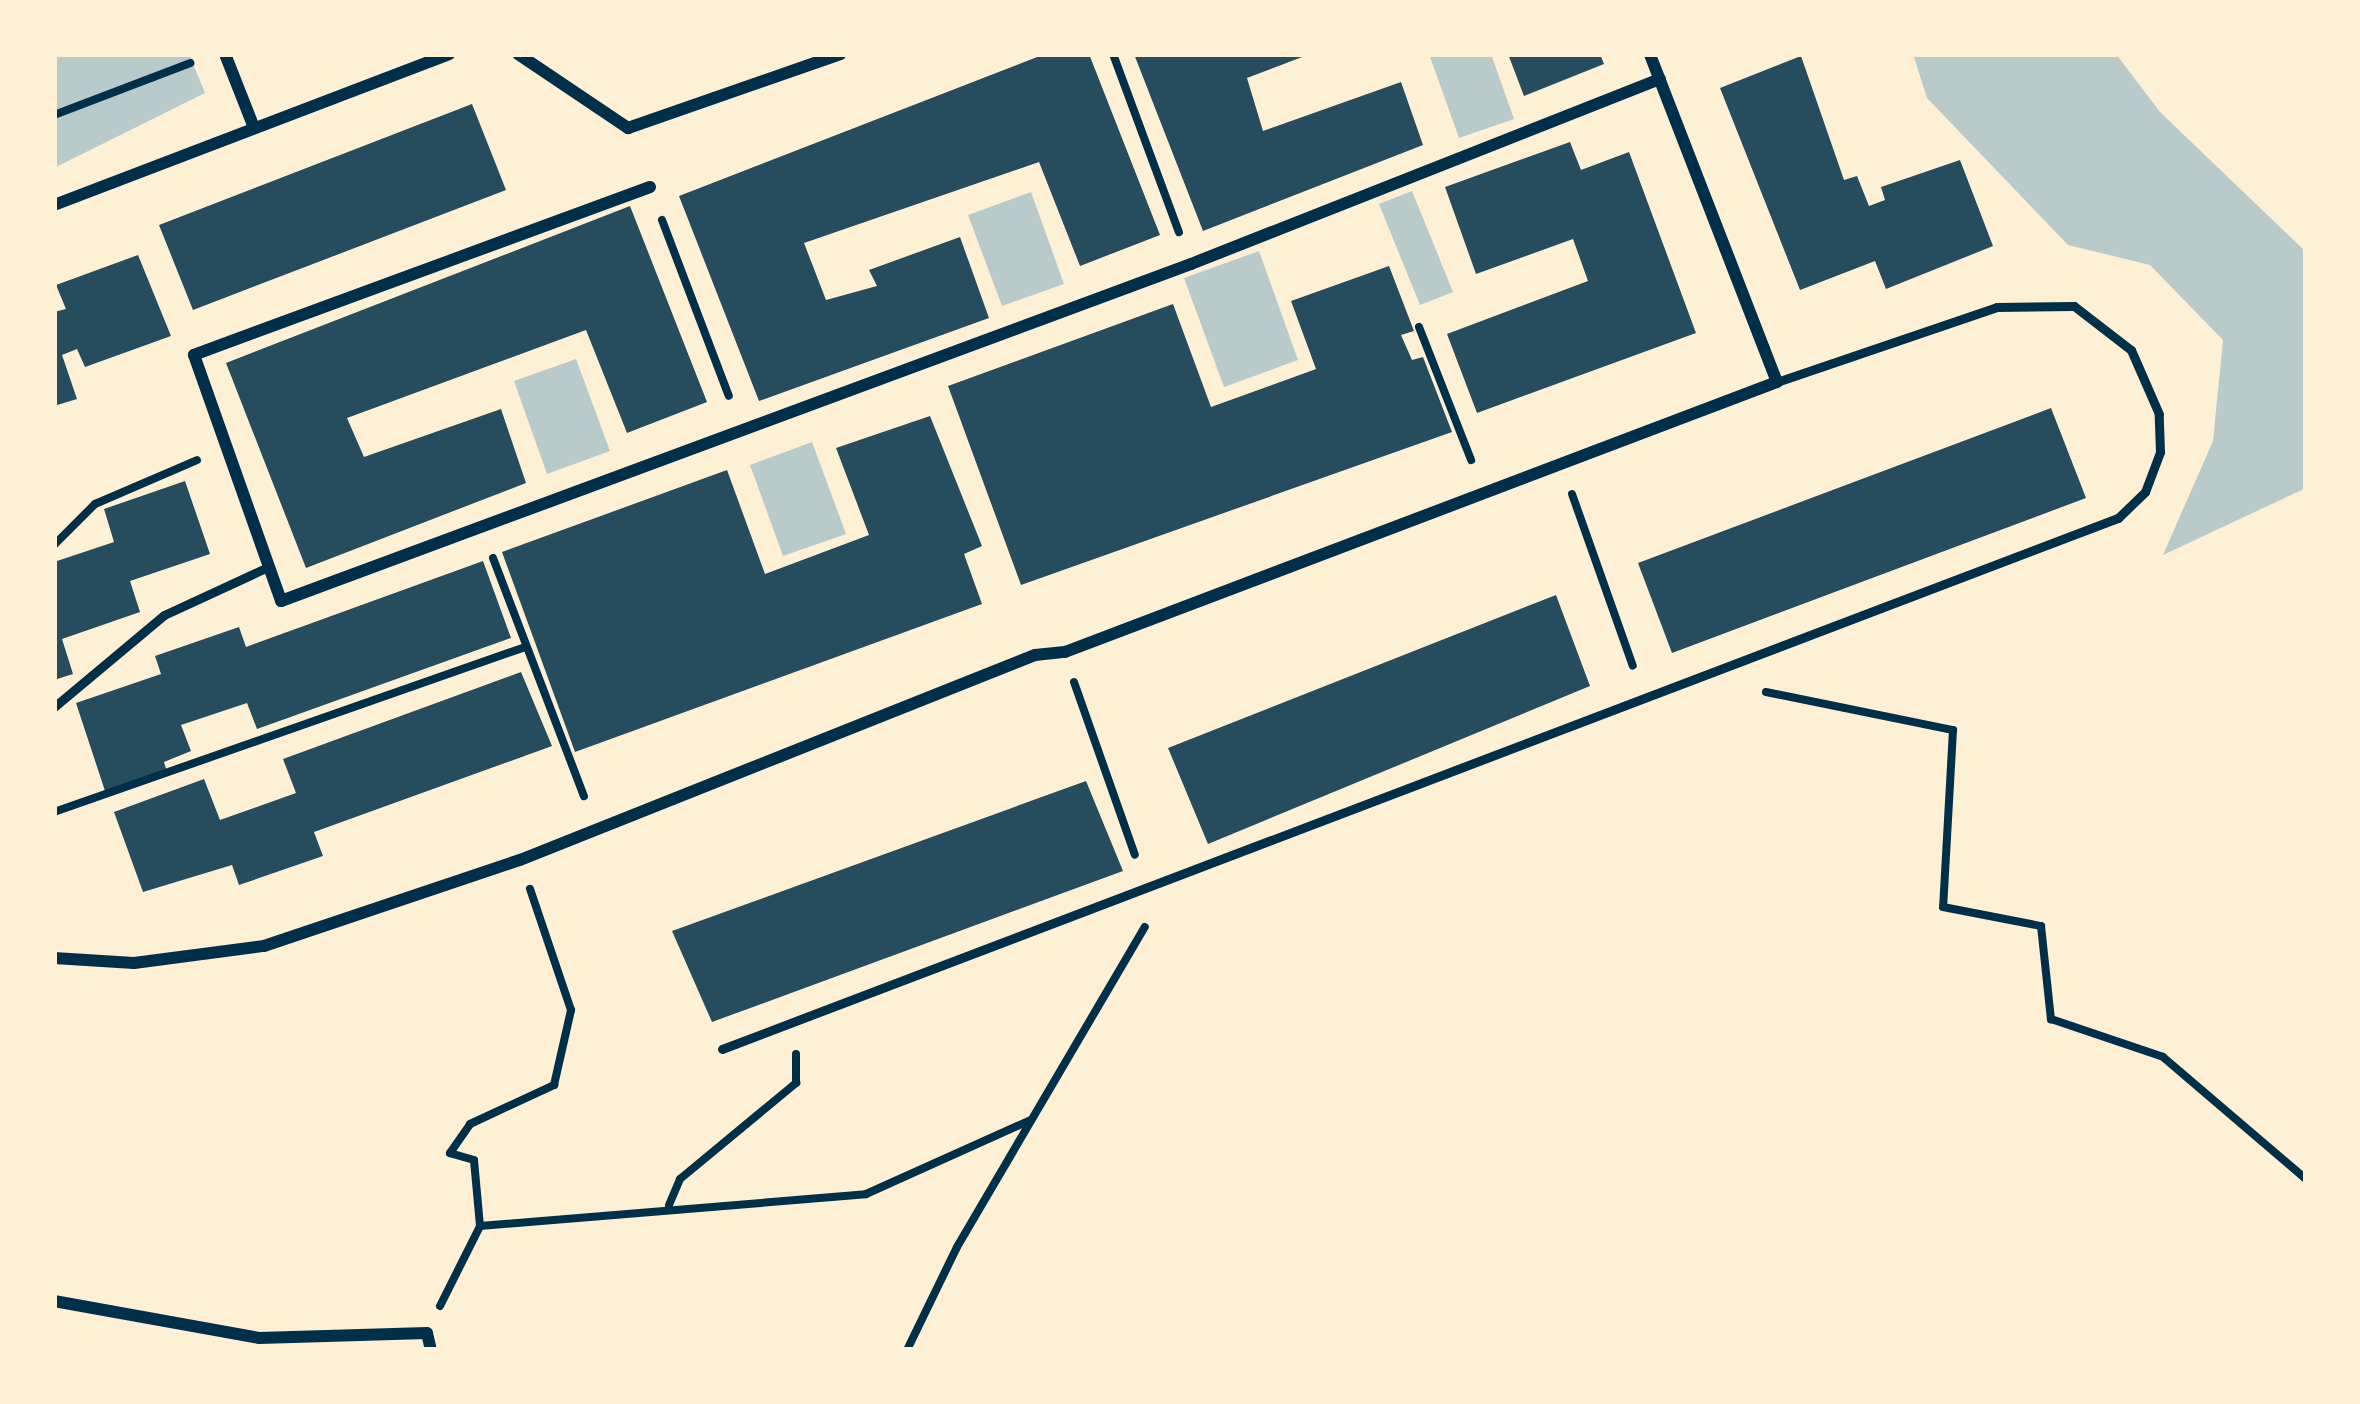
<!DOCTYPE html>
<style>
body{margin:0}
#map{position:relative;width:2360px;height:1404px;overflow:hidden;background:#fdf0d5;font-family:Rubik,sans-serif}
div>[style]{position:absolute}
.green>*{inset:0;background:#b9caca}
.building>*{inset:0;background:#264d5e}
.path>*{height:8px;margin:-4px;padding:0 4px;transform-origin:4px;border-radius:4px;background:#003049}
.service>*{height:9px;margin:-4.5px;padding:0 4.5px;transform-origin:4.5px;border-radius:4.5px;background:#003049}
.minor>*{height:12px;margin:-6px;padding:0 6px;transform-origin:6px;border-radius:6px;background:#003049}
span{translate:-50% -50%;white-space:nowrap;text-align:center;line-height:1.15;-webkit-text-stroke:9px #fdf0d5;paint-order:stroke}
.frame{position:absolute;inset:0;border:57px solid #fdf0d5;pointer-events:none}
</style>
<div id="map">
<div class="green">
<div style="clip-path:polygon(54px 54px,189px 54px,205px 93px,54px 168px)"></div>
<div style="clip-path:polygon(1429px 54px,1491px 54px,1514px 119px,1459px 138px)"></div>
<div style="clip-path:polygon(1913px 54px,2116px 54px,2160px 112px,2306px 252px,2306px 488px,2163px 555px,2213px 441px,2223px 340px,2150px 265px,2068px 245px,1927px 98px)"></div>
<div style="clip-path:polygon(1412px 191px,1453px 292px,1420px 305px,1379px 204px)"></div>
<div style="clip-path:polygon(1031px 192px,1064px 284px,1002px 306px,968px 215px)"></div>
<div style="clip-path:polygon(1259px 251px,1298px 360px,1224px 387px,1184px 278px)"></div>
<div style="clip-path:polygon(576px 359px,610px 451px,547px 474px,514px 381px)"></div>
<div style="clip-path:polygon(812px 442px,846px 534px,783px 556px,750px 465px)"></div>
</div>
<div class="building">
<div style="clip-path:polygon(1045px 54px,1089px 54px,1160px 235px,1080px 266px,1039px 162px,804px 243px,826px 300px,877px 286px,869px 270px,960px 237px,989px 318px,759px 401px,679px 196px)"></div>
<div style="clip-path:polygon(1134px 54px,1310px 54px,1247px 78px,1263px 131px,1401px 82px,1423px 145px,1203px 231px)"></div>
<div style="clip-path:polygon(1508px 54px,1600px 54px,1604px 64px,1524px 96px)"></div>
<div style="clip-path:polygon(1801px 56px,1844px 180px,1857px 176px,1869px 206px,1885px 200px,1881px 187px,1960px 160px,1993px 246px,1886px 289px,1875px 261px,1800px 290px,1720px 88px)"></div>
<div style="clip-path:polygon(472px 104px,506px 190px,193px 310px,159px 225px)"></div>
<div style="clip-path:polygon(1570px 142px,1581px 170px,1629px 152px,1696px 333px,1477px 413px,1447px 334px,1588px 281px,1573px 239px,1476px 274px,1445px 187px)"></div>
<div style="clip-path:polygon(630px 206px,707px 402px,627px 433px,586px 330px,347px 418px,364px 457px,501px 409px,526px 483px,306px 568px,226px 363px)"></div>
<div style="clip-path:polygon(138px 255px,171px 336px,85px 367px,77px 349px,62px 355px,77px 399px,54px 406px,54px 312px,66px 309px,56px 285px)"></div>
<div style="clip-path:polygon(1389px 266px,1414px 331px,1401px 335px,1412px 360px,1423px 357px,1452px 432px,1021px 585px,948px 386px,1173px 304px,1211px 407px,1316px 369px,1291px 301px)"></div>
<div style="clip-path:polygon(2051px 408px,2086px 498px,1672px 653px,1638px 563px)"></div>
<div style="clip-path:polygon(930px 416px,982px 546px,964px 554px,982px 604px,575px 752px,502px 552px,727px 470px,765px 574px,869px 535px,836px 448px)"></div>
<div style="clip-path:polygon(185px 481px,210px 554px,130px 581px,140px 612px,62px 639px,73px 674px,54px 680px,54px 562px,114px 542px,104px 509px)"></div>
<div style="clip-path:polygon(483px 561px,511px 638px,257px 729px,247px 703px,181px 725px,191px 751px,164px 762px,167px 772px,106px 794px,76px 703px,161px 674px,155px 656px,239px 627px,246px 647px)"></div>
<div style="clip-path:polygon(1556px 595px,1590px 686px,1208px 844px,1168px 748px)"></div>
<div style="clip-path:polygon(521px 672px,552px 746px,314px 832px,323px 856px,239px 885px,232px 865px,143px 892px,114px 812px,204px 779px,220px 820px,296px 793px,283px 759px)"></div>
<div style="clip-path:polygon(1086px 781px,1123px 871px,712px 1022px,672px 931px)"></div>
</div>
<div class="path">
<div style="left:1113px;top:54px;width:190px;rotate:69.7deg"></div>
<div style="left:54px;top:115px;width:146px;rotate:-20.9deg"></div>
<div style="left:662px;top:220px;width:188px;rotate:69.2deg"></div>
<div style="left:1419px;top:327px;width:143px;rotate:68.6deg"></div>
<div style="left:1572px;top:494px;width:182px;rotate:70.5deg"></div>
<div style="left:54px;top:545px;width:58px;rotate:-45deg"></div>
<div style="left:95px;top:504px;width:111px;rotate:-23.3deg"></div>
<div style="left:493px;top:558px;width:255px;rotate:69.1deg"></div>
<div style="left:1074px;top:682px;width:183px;rotate:70.6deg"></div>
<div style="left:1766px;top:692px;width:191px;rotate:11.5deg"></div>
<div style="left:1953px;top:730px;width:177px;rotate:93.2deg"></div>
<div style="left:1943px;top:907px;width:100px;rotate:11deg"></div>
<div style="left:2041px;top:926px;width:94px;rotate:83.9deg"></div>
<div style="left:2051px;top:1019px;width:118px;rotate:18.7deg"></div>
<div style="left:2163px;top:1057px;width:188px;rotate:40.5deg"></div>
<div style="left:54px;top:812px;width:498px;rotate:-19.3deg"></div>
<div style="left:669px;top:1205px;width:28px;rotate:-67deg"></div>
<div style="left:680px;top:1179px;width:151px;rotate:-39.6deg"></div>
<div style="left:796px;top:1083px;width:29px;rotate:-90deg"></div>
<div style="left:480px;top:1226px;width:387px;rotate:-4.7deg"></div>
<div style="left:866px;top:1194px;width:181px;rotate:-24.2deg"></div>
<div style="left:440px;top:1306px;width:89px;rotate:-63.4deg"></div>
<div style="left:480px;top:1226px;width:66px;rotate:-95.2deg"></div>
<div style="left:474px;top:1160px;width:25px;rotate:-164deg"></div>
<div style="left:450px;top:1153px;width:35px;rotate:-55deg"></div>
<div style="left:470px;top:1124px;width:93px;rotate:-24.9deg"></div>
<div style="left:554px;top:1085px;width:77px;rotate:-77.2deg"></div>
<div style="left:571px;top:1010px;width:128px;rotate:-108.7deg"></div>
<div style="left:907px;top:1350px;width:114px;rotate:-64.1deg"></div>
<div style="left:957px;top:1247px;width:371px;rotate:-59.6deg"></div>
</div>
<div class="service">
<div style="left:54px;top:707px;width:143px;rotate:-39.9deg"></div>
<div style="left:164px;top:615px;width:115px;rotate:-24.8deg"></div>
<div style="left:722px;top:1049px;width:1494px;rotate:-20.83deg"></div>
<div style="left:2118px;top:518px;width:37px;rotate:-44deg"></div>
<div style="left:2145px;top:492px;width:43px;rotate:-69.4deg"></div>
<div style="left:2160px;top:452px;width:38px;rotate:-92deg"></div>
<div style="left:2159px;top:414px;width:70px;rotate:-113.6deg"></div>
<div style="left:2131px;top:350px;width:72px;rotate:-142.3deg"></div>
<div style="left:2074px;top:306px;width:77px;rotate:179.3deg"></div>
<div style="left:1997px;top:307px;width:232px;rotate:161.2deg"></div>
</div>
<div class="minor">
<div style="left:225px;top:54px;width:76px;rotate:68.5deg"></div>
<div style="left:518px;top:54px;width:133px;rotate:33.9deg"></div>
<div style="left:628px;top:128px;width:225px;rotate:-19.2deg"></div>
<div style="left:650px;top:187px;width:486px;rotate:159.8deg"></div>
<div style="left:194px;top:355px;width:261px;rotate:70.5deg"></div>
<div style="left:281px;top:601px;width:970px;rotate:-20.32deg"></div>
<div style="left:1191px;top:264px;width:504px;rotate:-21.53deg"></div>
<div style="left:54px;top:205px;width:423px;rotate:-20.9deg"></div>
<div style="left:54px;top:958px;width:80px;rotate:3.6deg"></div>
<div style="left:134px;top:963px;width:131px;rotate:-7.5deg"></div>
<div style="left:264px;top:946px;width:270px;rotate:-18.6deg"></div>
<div style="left:520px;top:860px;width:554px;rotate:-21.71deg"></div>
<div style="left:1035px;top:655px;width:30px;rotate:-6deg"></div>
<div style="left:1065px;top:652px;width:761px;rotate:-20.77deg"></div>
<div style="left:1777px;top:382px;width:352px;rotate:-111.2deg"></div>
<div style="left:54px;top:1301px;width:208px;rotate:10.2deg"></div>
<div style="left:259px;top:1338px;width:168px;rotate:-1.7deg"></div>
<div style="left:427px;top:1333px;width:17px;rotate:77deg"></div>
</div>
<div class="frame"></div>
</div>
